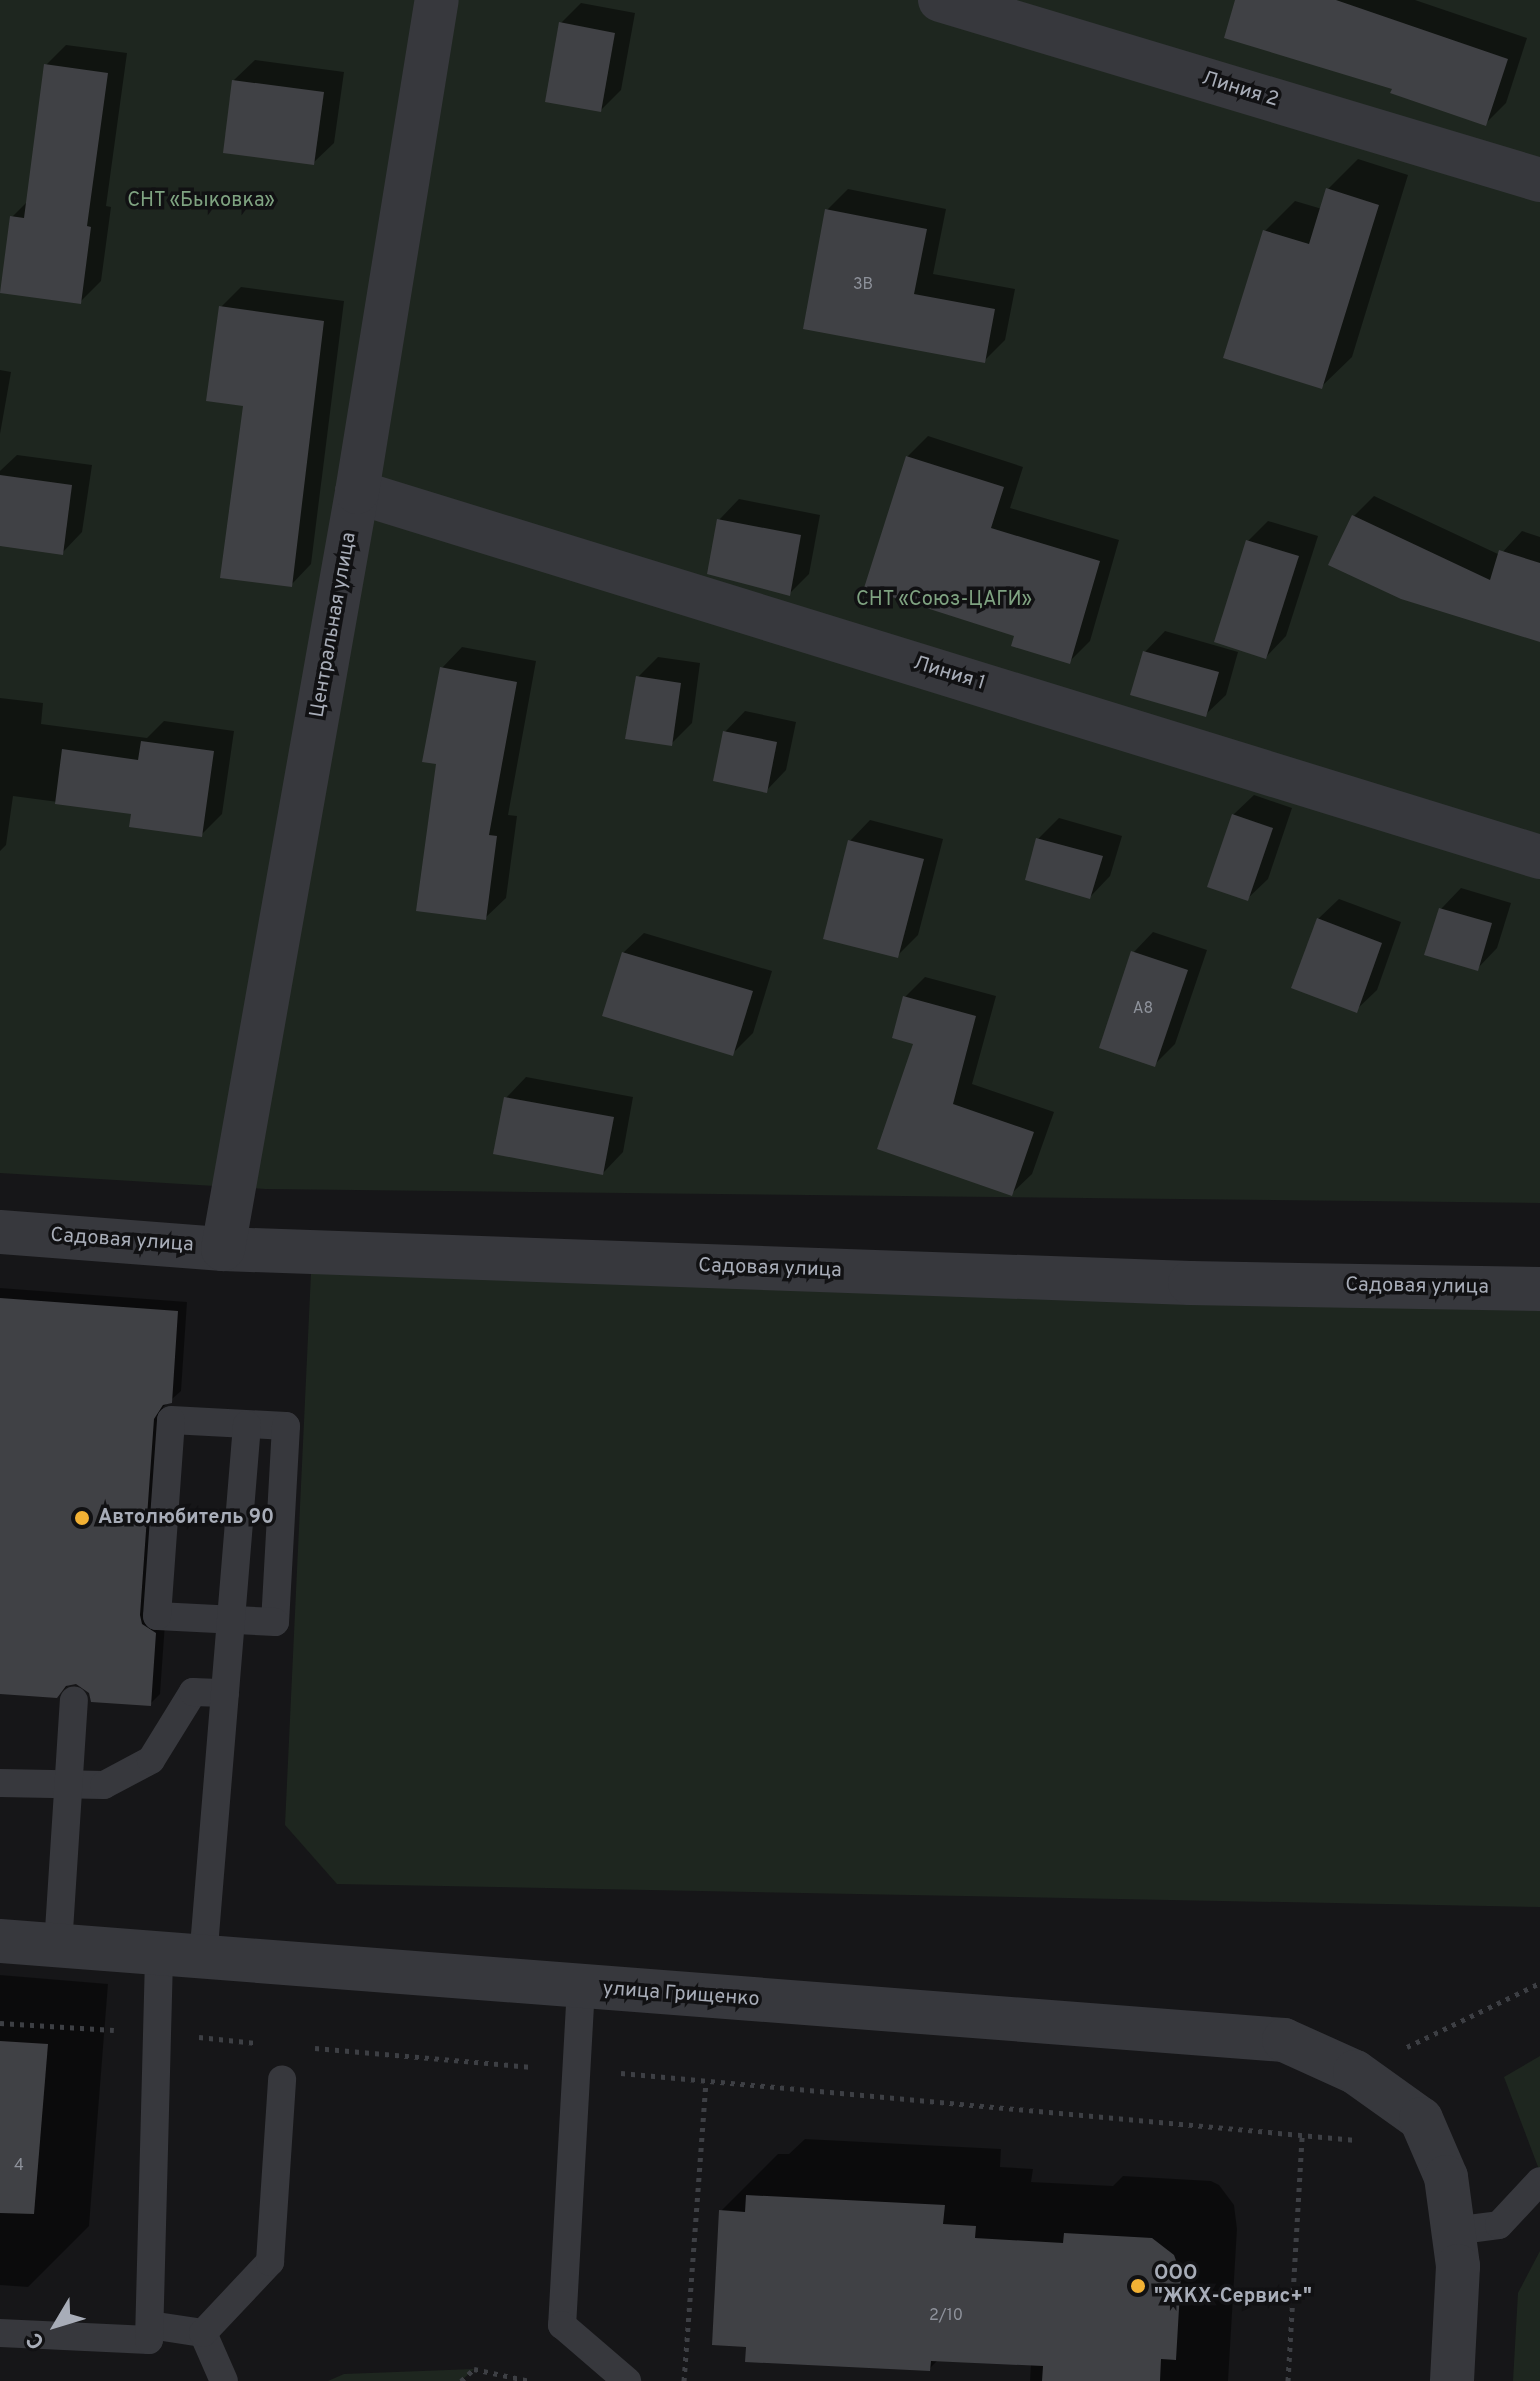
<!DOCTYPE html>
<meta charset="utf-8">
<style>
body{margin:0}
#map{position:relative;width:1540px;height:2381px;overflow:hidden;background:#161618;font-family:Overpass,sans-serif}
div>[style]{position:absolute}
.green>*{inset:0;background:#1e261f}
.shadow>*{inset:0;background:#0007}
.building>*{inset:0;background:#404145}
.path>*{height:5px;margin-top:-2.5px;transform-origin:0;background:repeating-linear-gradient(90deg,#3d3f44 0 4px,transparent 0 10px)}
.service>*{height:28px;margin:-14px;padding:0 14px;transform-origin:14px;border-radius:14px;background:#37383d}
.minor>*{height:44px;margin:-22px;padding:0 22px;transform-origin:22px;border-radius:22px;background:#37383d}
.dots>*{width:22px;height:22px;translate:-50% -50%;box-sizing:border-box;border:4px solid #111113;border-radius:50%}
span{translate:-50% -50%;white-space:nowrap;text-align:center;line-height:1.15;-webkit-text-stroke:7px #111113;paint-order:stroke}
.number-label{font-size:16px;color:#8e929b}
.number-label span{-webkit-text-stroke-width:0}
.street-label{font-size:20px;color:#a8adb8}
.park-label{font-size:20px;color:#7fa381}
.poi-label{font-size:20px;color:#a8adb8;font-weight:700}
.left{translate:0 -50%;text-align:left}
.north{position:absolute;left:16px;top:2285px;width:80px;height:80px;-webkit-text-stroke:6px #111113;paint-order:stroke;rotate:232deg;font-size:22px;font-weight:700;line-height:32px;text-align:center;color:#a8adb8}
.north::after{content:'';display:block;margin:auto;width:28px;height:36px;background:#a8adb8;clip-path:polygon(50% 0,100% 100%,50% 72%,0 100%)}
</style>
<div id="map">
<div class="green">
<div style="clip-path:polygon(0 0,1540px 0,1540px 1203px,266px 1189px,0 1173px)"></div>
<div style="clip-path:polygon(312px 1252px,1540px 1289px,1540px 1907px,337px 1884px,285px 1825px)"></div>
<div style="clip-path:polygon(1540px 2056px,1540px 2172px,1504px 2077px)"></div>
<div style="clip-path:polygon(1540px 2251px,1540px 2381px,1513px 2381px,1518px 2293px)"></div>
<div style="clip-path:polygon(474px 2369px,461px 2381px,328px 2381px,344px 2374px)"></div>
</div>
<div class="shadow">
<div style="clip-path:polygon(1237px 0,1415px 0,1527px 38px,1506px 103px,1485px 124px)"></div>
<div style="clip-path:polygon(581px 3px,635px 13px,621px 90px,601px 110px,561px 23px)"></div>
<div style="clip-path:polygon(66px 45px,127px 53px,106px 206px,111px 207px,101px 281px,80px 302px,12px 217px,28px 201px,46px 65px)"></div>
<div style="clip-path:polygon(255px 60px,344px 72px,334px 143px,313px 163px,234px 80px)"></div>
<div style="clip-path:polygon(1358px 159px,1408px 175px,1352px 357px,1322px 386px,1265px 231px,1295px 201px,1322px 209px,1328px 189px)"></div>
<div style="clip-path:polygon(848px 189px,946px 209px,933px 274px,1015px 289px,1005px 340px,985px 360px,805px 327px,827px 210px)"></div>
<div style="clip-path:polygon(241px 287px,344px 301px,311px 564px,291px 585px,221px 307px)"></div>
<div style="clip-path:polygon(0 370px,11px 372px,0 434px)"></div>
<div style="clip-path:polygon(928px 436px,1023px 467px,1010px 508px,1119px 540px,1090px 641px,1069px 662px,1017px 635px,907px 457px)"></div>
<div style="clip-path:polygon(17px 455px,92px 465px,82px 532px,62px 553px,0 544px,0 471px)"></div>
<div style="clip-path:polygon(1374px 496px,1500px 555px,1522px 531px,1540px 537px,1540px 640px,1354px 516px)"></div>
<div style="clip-path:polygon(739px 499px,820px 515px,809px 574px,789px 594px,719px 520px)"></div>
<div style="clip-path:polygon(1268px 521px,1318px 536px,1286px 636px,1266px 657px,1248px 541px)"></div>
<div style="clip-path:polygon(1165px 631px,1238px 652px,1226px 695px,1205px 715px,1145px 652px)"></div>
<div style="clip-path:polygon(462px 647px,536px 661px,508px 815px,517px 816px,506px 898px,485px 918px,438px 762px,442px 668px)"></div>
<div style="clip-path:polygon(658px 657px,700px 663px,692px 723px,671px 744px,638px 677px)"></div>
<div style="clip-path:polygon(0 698px,43px 703px,41px 724px,147px 738px,164px 721px,234px 731px,222px 814px,201px 835px,133px 812px,13px 796px,6px 845px,0 851px)"></div>
<div style="clip-path:polygon(745px 711px,796px 722px,786px 770px,766px 791px,725px 732px)"></div>
<div style="clip-path:polygon(1254px 795px,1292px 808px,1268px 879px,1247px 899px,1233px 815px)"></div>
<div style="clip-path:polygon(1059px 818px,1122px 836px,1110px 876px,1090px 897px,1038px 839px)"></div>
<div style="clip-path:polygon(870px 820px,943px 839px,918px 935px,897px 956px,850px 841px)"></div>
<div style="clip-path:polygon(1461px 888px,1511px 903px,1497px 948px,1477px 969px,1441px 909px)"></div>
<div style="clip-path:polygon(1339px 899px,1401px 922px,1377px 990px,1356px 1010px,1318px 919px)"></div>
<div style="clip-path:polygon(1153px 932px,1207px 950px,1175px 1044px,1154px 1065px,1133px 953px)"></div>
<div style="clip-path:polygon(644px 933px,772px 971px,753px 1033px,732px 1054px,623px 953px)"></div>
<div style="clip-path:polygon(925px 977px,996px 996px,972px 1084px,1054px 1112px,1032px 1174px,1011px 1194px,880px 1148px,916px 1042px,905px 997px)"></div>
<div style="clip-path:polygon(526px 1077px,633px 1097px,623px 1152px,603px 1173px,506px 1098px)"></div>
<div style="clip-path:polygon(0 1288px,187px 1302px,181px 1391px,163px 1407px,149px 1604px,165px 1623px,160px 1694px,150px 1704px,91px 1692px,76px 1682px,69px 1684px,57px 1696px,0 1693px)"></div>
<div style="clip-path:polygon(0 1975px,108px 1984px,89px 2226px,28px 2287px,0 2285px)"></div>
<div style="clip-path:polygon(805px 2139px,1001px 2149px,1000px 2167px,1033px 2169px,1031px 2182px,1113px 2186px,1123px 2176px,1211px 2181px,1219px 2185px,1234px 2205px,1237px 2229px,1228px 2381px,1030px 2381px,1031px 2363px,939px 2359px,929px 2369px,748px 2345px,721px 2211px,778px 2154px,789px 2154px)"></div>
</div>
<div class="building">
<div style="clip-path:polygon(1235px 0,1336px 0,1508px 59px,1486px 126px,1390px 93px,1392px 89px,1224px 38px)"></div>
<div style="clip-path:polygon(559px 22px,615px 33px,601px 112px,545px 102px)"></div>
<div style="clip-path:polygon(44px 64px,108px 73px,87px 226px,91px 227px,81px 304px,0 293px,10px 216px,24px 218px)"></div>
<div style="clip-path:polygon(232px 80px,324px 92px,314px 165px,223px 153px)"></div>
<div style="clip-path:polygon(1326px 188px,1379px 205px,1322px 389px,1223px 358px,1263px 230px,1309px 244px)"></div>
<div style="clip-path:polygon(825px 209px,927px 229px,914px 294px,995px 309px,985px 363px,803px 329px)"></div>
<div style="clip-path:polygon(219px 306px,324px 321px,292px 587px,220px 578px,243px 406px,206px 401px)"></div>
<div style="clip-path:polygon(906px 456px,1004px 487px,991px 528px,1100px 561px,1070px 664px,1011px 646px,1014px 636px,864px 588px)"></div>
<div style="clip-path:polygon(0 475px,72px 485px,63px 555px,0 546px)"></div>
<div style="clip-path:polygon(1352px 515px,1490px 580px,1499px 550px,1540px 563px,1540px 642px,1401px 599px,1328px 565px)"></div>
<div style="clip-path:polygon(717px 519px,801px 535px,790px 596px,707px 574px)"></div>
<div style="clip-path:polygon(1246px 540px,1299px 556px,1266px 659px,1214px 642px)"></div>
<div style="clip-path:polygon(1143px 651px,1219px 672px,1206px 717px,1130px 695px)"></div>
<div style="clip-path:polygon(440px 667px,517px 682px,489px 835px,497px 836px,486px 920px,416px 911px,436px 764px,422px 762px)"></div>
<div style="clip-path:polygon(636px 676px,681px 683px,672px 746px,625px 739px)"></div>
<div style="clip-path:polygon(723px 731px,777px 742px,767px 793px,713px 781px)"></div>
<div style="clip-path:polygon(141px 741px,214px 751px,202px 837px,129px 827px,131px 814px,55px 804px,62px 749px,138px 760px)"></div>
<div style="clip-path:polygon(1232px 814px,1273px 828px,1248px 901px,1207px 887px)"></div>
<div style="clip-path:polygon(1036px 838px,1103px 856px,1090px 899px,1025px 880px)"></div>
<div style="clip-path:polygon(848px 840px,924px 859px,898px 958px,823px 939px)"></div>
<div style="clip-path:polygon(1439px 908px,1492px 923px,1478px 971px,1424px 955px)"></div>
<div style="clip-path:polygon(1317px 918px,1382px 943px,1357px 1013px,1291px 988px)"></div>
<div style="clip-path:polygon(1131px 951px,1188px 970px,1155px 1067px,1099px 1048px)"></div>
<div style="clip-path:polygon(622px 952px,753px 991px,733px 1056px,602px 1016px)"></div>
<div style="clip-path:polygon(903px 996px,976px 1016px,953px 1104px,1034px 1132px,1012px 1196px,877px 1149px,913px 1044px,892px 1038px)"></div>
<div style="clip-path:polygon(504px 1097px,614px 1117px,603px 1175px,493px 1154px)"></div>
<div style="clip-path:polygon(0 1298px,178px 1311px,172px 1403px,163px 1405px,154px 1419px,140px 1615px,142px 1624px,156px 1633px,151px 1706px,91px 1702px,89px 1693px,76px 1684px,66px 1686px,57px 1698px,0 1694px)"></div>
<div style="clip-path:polygon(0 2041px,48px 2044px,34px 2214px,0 2213px)"></div>
<div style="clip-path:polygon(746px 2195px,945px 2205px,943px 2224px,976px 2226px,975px 2238px,1063px 2243px,1064px 2233px,1152px 2238px,1174px 2255px,1181px 2274px,1176px 2360px,1161px 2359px,1160px 2381px,1042px 2381px,1043px 2366px,931px 2361px,930px 2371px,745px 2362px,746px 2347px,712px 2345px,719px 2210px,745px 2212px)"></div>
</div>
<div class="path">
<div style="left:0;top:2023px;width:114px;rotate:3.5deg"></div>
<div style="left:199px;top:2037px;width:58px;rotate:5.9deg"></div>
<div style="left:1407px;top:2047px;width:148px;rotate:-25.7deg"></div>
<div style="left:315px;top:2048px;width:218px;rotate:5deg"></div>
<div style="left:621px;top:2073px;width:738px;rotate:5.21deg"></div>
<div style="left:461px;top:2381px;width:18px;rotate:-43deg"></div>
<div style="left:474px;top:2369px;width:57px;rotate:12.1deg"></div>
<div style="left:684px;top:2381px;width:299px;rotate:-85.8deg"></div>
<div style="left:1288px;top:2381px;width:246px;rotate:-86.7deg"></div>
</div>
<div class="service">
<div style="left:171px;top:1420px;width:115px;rotate:3deg"></div>
<div style="left:286px;top:1426px;width:196px;rotate:93.2deg"></div>
<div style="left:275px;top:1622px;width:118px;rotate:-177.1deg"></div>
<div style="left:157px;top:1616px;width:196px;rotate:-85.9deg"></div>
<div style="left:0;top:1783px;width:104px;rotate:1.1deg"></div>
<div style="left:104px;top:1785px;width:53px;rotate:-28deg"></div>
<div style="left:151px;top:1760px;width:80px;rotate:-58.3deg"></div>
<div style="left:193px;top:1692px;width:32px;rotate:2deg"></div>
<div style="left:58px;top:1946px;width:246px;rotate:-86.3deg"></div>
<div style="left:203px;top:1959px;width:536px;rotate:-85.29deg"></div>
<div style="left:581px;top:1987px;width:339px;rotate:93.2deg"></div>
<div style="left:562px;top:2325px;width:86px;rotate:40.7deg"></div>
<div style="left:1453px;top:2231px;width:46px;rotate:-7.4deg"></div>
<div style="left:1499px;top:2225px;width:60px;rotate:-47deg"></div>
<div style="left:150px;top:2325px;width:54px;rotate:8.6deg"></div>
<div style="left:203px;top:2333px;width:52px;rotate:66.4deg"></div>
<div style="left:0;top:2333px;width:149px;rotate:2.7deg"></div>
<div style="left:149px;top:2340px;width:385px;rotate:-88.5deg"></div>
<div style="left:203px;top:2333px;width:98px;rotate:-46.7deg"></div>
<div style="left:270px;top:2262px;width:183px;rotate:-86.2deg"></div>
</div>
<div class="minor">
<div style="left:940px;top:0;width:626px;rotate:16.7deg"></div>
<div style="left:357px;top:492px;width:1238px;rotate:17.15deg"></div>
<div style="left:0;top:1232px;width:224px;rotate:4.4deg"></div>
<div style="left:223px;top:1249px;width:968px;rotate:2.01deg"></div>
<div style="left:1190px;top:1283px;width:350px;rotate:1deg"></div>
<div style="left:223px;top:1249px;width:769px;rotate:-79.96deg"></div>
<div style="left:357px;top:492px;width:498px;rotate:-80.8deg"></div>
<div style="left:0;top:1941px;width:1288px;rotate:4.41deg"></div>
<div style="left:1284px;top:2040px;width:78px;rotate:24.3deg"></div>
<div style="left:1355px;top:2072px;width:81px;rotate:35.5deg"></div>
<div style="left:1421px;top:2119px;width:63px;rotate:66.7deg"></div>
<div style="left:1446px;top:2177px;width:90px;rotate:82.3deg"></div>
<div style="left:1458px;top:2266px;width:115px;rotate:93deg"></div>
</div>
<div class="dots">
<div style="left:82px;top:1518px;background:#f2b134"></div>
<div style="left:1138px;top:2286px;background:#f2b134"></div>
</div>
<div class="number-label">
<span style="left:863px;top:285px">3В</span>
<span style="left:1143px;top:1009px">А8</span>
<span style="left:19px;top:2166px">4</span>
<span style="left:946px;top:2316px">2/10</span>
</div>
<div class="street-label">
<span style="left:1240px;top:90px;rotate:17deg">Линия 2</span>
<span style="left:334px;top:625px;rotate:-80deg">Центральная улица</span>
<span style="left:949px;top:674px;rotate:17deg">Линия 1</span>
<span style="left:122px;top:1241px;rotate:4deg">Садовая улица</span>
<span style="left:770px;top:1269px;rotate:2deg">Садовая улица</span>
<span style="left:1417px;top:1287px;rotate:1deg">Садовая улица</span>
<span style="left:681px;top:1995px;rotate:4deg">улица Грищенко</span>
</div>
<div class="park-label">
<span style="left:201px;top:201px">СНТ «Быковка»</span>
<span style="left:944px;top:600px">СНТ «Союз-ЦАГИ»</span>
</div>
<div class="poi-label">
<span class="left" style="left:98px;top:1518px">Автолюбитель 90</span>
<span class="left" style="left:1154px;top:2286px">ООО<br>"ЖКХ-Сервис+"</span>
</div>
<div class="north">С</div>
</div>
